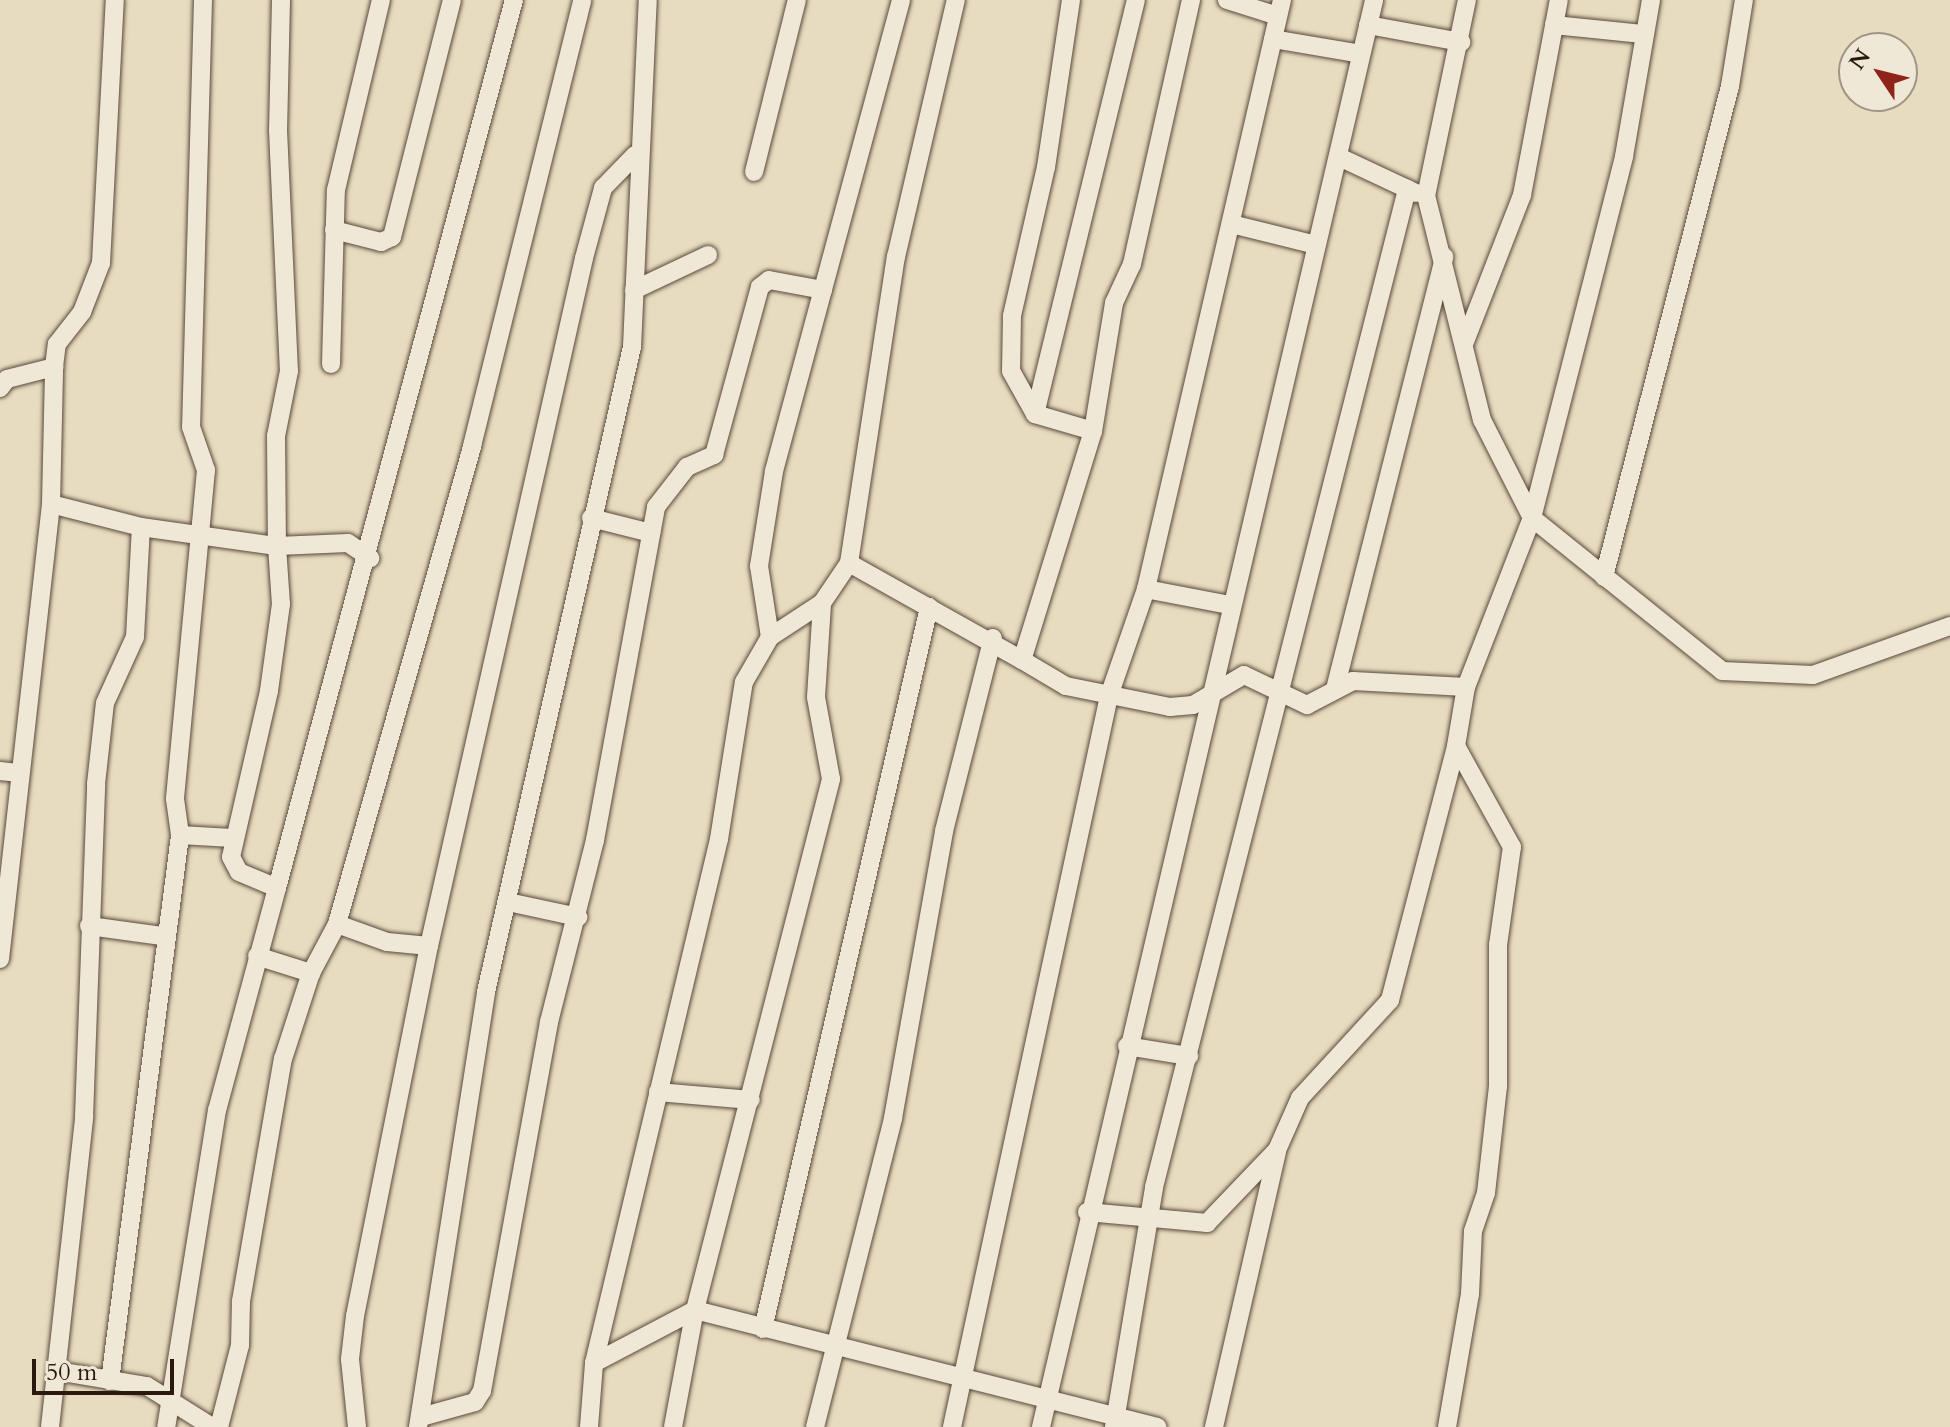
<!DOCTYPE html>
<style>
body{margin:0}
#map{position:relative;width:1950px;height:1427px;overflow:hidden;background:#e8dcc0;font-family:Cardo,serif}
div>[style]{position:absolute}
.roads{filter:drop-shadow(0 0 2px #5a493a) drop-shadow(0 0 2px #5a493a)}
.minor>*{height:18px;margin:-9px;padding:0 9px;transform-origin:9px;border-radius:9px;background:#f0e8d6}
span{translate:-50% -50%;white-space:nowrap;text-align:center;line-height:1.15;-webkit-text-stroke:8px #f0e8d6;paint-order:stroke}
.north{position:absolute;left:1838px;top:32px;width:80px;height:80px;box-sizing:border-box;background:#f0e8d6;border:2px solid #a19586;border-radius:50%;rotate:305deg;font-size:22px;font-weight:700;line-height:32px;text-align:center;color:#2b180e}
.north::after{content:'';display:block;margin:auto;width:28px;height:36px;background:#8f2418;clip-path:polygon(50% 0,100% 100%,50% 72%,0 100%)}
.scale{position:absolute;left:32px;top:1359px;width:142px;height:36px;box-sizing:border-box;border:4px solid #2b180e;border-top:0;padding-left:10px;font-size:24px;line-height:28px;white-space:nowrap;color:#2b180e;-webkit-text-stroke:6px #f0e8d6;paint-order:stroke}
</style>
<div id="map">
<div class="roads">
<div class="minor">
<div style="left:203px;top:0;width:427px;rotate:91.6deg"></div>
<div style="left:191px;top:427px;width:46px;rotate:70.8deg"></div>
<div style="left:206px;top:470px;width:330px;rotate:95.4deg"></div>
<div style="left:175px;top:799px;width:36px;rotate:82deg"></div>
<div style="left:180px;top:835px;width:52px;rotate:3.3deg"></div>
<div style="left:281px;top:0;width:130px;rotate:91.3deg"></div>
<div style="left:278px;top:130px;width:241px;rotate:87.4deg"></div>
<div style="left:289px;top:371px;width:66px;rotate:101.3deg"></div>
<div style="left:276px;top:436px;width:110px;rotate:89.5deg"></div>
<div style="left:277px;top:546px;width:71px;rotate:-2.4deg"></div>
<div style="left:348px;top:543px;width:27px;rotate:34deg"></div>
<div style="left:1071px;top:0;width:169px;rotate:98.5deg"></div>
<div style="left:1046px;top:167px;width:153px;rotate:102.9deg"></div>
<div style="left:1012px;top:316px;width:55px;rotate:91deg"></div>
<div style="left:1011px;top:371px;width:49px;rotate:60.8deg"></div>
<div style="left:1035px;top:414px;width:60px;rotate:16.3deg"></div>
<div style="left:1191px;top:0;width:271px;rotate:102.6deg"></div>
<div style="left:1132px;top:264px;width:43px;rotate:114.8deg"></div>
<div style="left:1114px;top:303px;width:130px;rotate:99.3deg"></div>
<div style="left:1093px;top:431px;width:240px;rotate:107.2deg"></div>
<div style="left:1022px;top:660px;width:51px;rotate:30.6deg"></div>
<div style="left:1066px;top:686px;width:106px;rotate:11.4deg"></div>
<div style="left:1170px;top:707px;width:23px;rotate:-5deg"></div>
<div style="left:1193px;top:705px;width:59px;rotate:-30.5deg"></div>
<div style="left:1244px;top:675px;width:70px;rotate:25.5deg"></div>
<div style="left:1307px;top:705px;width:52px;rotate:-27.6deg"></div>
<div style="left:1353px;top:681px;width:113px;rotate:3deg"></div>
<div style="left:1227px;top:0;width:53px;rotate:17.4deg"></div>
<div style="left:1651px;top:0;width:159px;rotate:99.8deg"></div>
<div style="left:1624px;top:157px;width:373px;rotate:104.3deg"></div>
<div style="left:1532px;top:518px;width:244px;rotate:38.8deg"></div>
<div style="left:1722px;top:671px;width:91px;rotate:2.5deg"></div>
<div style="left:1813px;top:675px;width:145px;rotate:-19.7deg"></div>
<div style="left:1368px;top:25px;width:95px;rotate:10.4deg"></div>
<div style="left:1554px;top:25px;width:89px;rotate:5.8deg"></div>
<div style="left:1273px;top:39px;width:89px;rotate:9.7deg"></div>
<div style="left:1339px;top:157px;width:85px;rotate:25.1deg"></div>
<div style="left:754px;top:172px;width:177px;rotate:-76deg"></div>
<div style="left:1231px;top:224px;width:83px;rotate:13.9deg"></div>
<div style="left:334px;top:230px;width:49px;rotate:14.3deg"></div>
<div style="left:381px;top:242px;width:12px;rotate:-24deg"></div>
<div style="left:392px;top:237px;width:244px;rotate:-75.8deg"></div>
<div style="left:634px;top:290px;width:82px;rotate:-25.3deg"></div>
<div style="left:1464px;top:344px;width:160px;rotate:-68.7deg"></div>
<div style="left:1522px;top:195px;width:198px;rotate:-79.3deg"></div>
<div style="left:331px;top:364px;width:174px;rotate:-88.4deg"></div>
<div style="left:336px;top:190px;width:195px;rotate:-76.7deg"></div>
<div style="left:0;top:388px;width:11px;rotate:-52deg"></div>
<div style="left:7px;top:379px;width:49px;rotate:-14.3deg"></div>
<div style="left:54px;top:367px;width:23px;rotate:-83deg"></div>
<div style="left:57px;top:344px;width:41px;rotate:-52deg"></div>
<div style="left:82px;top:312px;width:53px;rotate:-68.8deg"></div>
<div style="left:101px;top:263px;width:263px;rotate:-87deg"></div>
<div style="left:1035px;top:414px;width:426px;rotate:-76.3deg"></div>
<div style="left:51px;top:504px;width:93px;rotate:14.3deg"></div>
<div style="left:141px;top:527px;width:137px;rotate:8deg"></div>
<div style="left:277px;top:546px;width:58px;rotate:86.1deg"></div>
<div style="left:281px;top:604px;width:88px;rotate:97.9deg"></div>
<div style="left:269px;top:691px;width:170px;rotate:102.9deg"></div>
<div style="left:231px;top:857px;width:17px;rotate:62deg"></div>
<div style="left:239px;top:872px;width:41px;rotate:22.8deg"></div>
<div style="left:277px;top:888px;width:230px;rotate:105.1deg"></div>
<div style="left:217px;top:1110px;width:321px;rotate:99.1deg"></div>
<div style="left:591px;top:518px;width:62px;rotate:14deg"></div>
<div style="left:849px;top:563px;width:198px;rotate:29.3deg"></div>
<div style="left:1604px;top:577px;width:507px;rotate:-75.61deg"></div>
<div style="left:1730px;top:86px;width:87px;rotate:-80.8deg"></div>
<div style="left:1146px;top:589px;width:86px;rotate:10.8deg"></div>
<div style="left:770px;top:637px;width:72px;rotate:-98.8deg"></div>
<div style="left:759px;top:566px;width:96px;rotate:-81deg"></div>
<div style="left:774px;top:471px;width:488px;rotate:-74.9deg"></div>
<div style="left:1335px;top:689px;width:446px;rotate:-75.8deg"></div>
<div style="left:0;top:771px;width:20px;rotate:6deg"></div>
<div style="left:277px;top:888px;width:919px;rotate:-75.06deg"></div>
<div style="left:508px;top:902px;width:72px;rotate:12.1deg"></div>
<div style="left:89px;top:926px;width:74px;rotate:7.8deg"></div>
<div style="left:429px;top:946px;width:705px;rotate:-77.3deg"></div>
<div style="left:584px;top:258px;width:73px;rotate:-74.8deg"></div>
<div style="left:603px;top:188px;width:46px;rotate:-45.9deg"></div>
<div style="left:257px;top:956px;width:57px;rotate:17.5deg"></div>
<div style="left:0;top:959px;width:458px;rotate:-83.6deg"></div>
<div style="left:51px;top:504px;width:137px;rotate:-88.7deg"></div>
<div style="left:1127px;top:1046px;width:63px;rotate:9.2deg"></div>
<div style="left:658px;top:1092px;width:93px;rotate:4.9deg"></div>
<div style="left:1087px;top:1212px;width:121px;rotate:5.2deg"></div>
<div style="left:1207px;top:1223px;width:101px;rotate:-46.2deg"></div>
<div style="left:1277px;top:1150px;width:57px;rotate:-66.1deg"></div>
<div style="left:1300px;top:1098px;width:133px;rotate:-47.4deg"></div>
<div style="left:1390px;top:1000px;width:262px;rotate:-75.4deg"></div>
<div style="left:763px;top:1329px;width:741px;rotate:-77.05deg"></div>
<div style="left:594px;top:1363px;width:539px;rotate:-76.58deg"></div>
<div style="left:719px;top:839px;width:159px;rotate:-81deg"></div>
<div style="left:744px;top:682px;width:52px;rotate:-60deg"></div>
<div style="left:770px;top:637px;width:62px;rotate:-33.2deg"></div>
<div style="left:822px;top:603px;width:48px;rotate:-56deg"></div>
<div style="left:849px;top:563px;width:310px;rotate:-81.3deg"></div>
<div style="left:896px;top:257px;width:264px;rotate:-76.9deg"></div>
<div style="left:57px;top:1371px;width:91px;rotate:9.5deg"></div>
<div style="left:147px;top:1386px;width:77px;rotate:32.2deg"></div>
<div style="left:110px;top:1381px;width:550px;rotate:-82.69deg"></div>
<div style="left:421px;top:1417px;width:56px;rotate:-15.5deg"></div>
<div style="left:475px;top:1402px;width:13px;rotate:-58deg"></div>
<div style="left:482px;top:1391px;width:375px;rotate:-79.7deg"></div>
<div style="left:549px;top:1022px;width:188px;rotate:-75.8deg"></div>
<div style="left:595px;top:840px;width:339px;rotate:-79.6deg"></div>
<div style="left:656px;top:507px;width:51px;rotate:-52.2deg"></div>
<div style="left:687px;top:467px;width:30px;rotate:-24deg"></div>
<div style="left:714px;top:455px;width:174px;rotate:-74.7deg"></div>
<div style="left:760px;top:287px;width:11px;rotate:-38deg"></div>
<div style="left:769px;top:280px;width:55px;rotate:10.5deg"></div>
<div style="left:50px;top:1427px;width:312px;rotate:-83.7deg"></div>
<div style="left:84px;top:1117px;width:333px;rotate:-87.9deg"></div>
<div style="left:96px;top:784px;width:81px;rotate:-83.7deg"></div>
<div style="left:105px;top:703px;width:72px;rotate:-65.6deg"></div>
<div style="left:135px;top:637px;width:110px;rotate:-86.9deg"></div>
<div style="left:219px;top:1427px;width:85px;rotate:-75.6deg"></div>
<div style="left:240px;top:1345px;width:44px;rotate:-88.7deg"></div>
<div style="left:241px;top:1301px;width:246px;rotate:-80.2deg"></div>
<div style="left:283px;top:1059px;width:90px;rotate:-72deg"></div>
<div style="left:311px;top:973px;width:55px;rotate:-62deg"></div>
<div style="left:357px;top:1427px;width:68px;rotate:-95.9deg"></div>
<div style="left:350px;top:1359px;width:43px;rotate:-83.4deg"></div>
<div style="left:355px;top:1316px;width:377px;rotate:-78.7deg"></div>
<div style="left:429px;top:946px;width:42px;rotate:-174.6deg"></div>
<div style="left:387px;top:942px;width:53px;rotate:-160.2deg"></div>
<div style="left:337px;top:924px;width:497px;rotate:-74.2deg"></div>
<div style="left:472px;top:446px;width:459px;rotate:-76.1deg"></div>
<div style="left:418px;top:1427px;width:440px;rotate:-81.1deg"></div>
<div style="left:486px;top:992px;width:661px;rotate:-77.25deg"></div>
<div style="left:632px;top:347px;width:347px;rotate:-87.4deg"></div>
<div style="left:589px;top:1427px;width:64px;rotate:-85.5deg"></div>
<div style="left:594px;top:1363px;width:114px;rotate:-27.7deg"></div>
<div style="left:695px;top:1310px;width:477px;rotate:14.2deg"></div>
<div style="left:673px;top:1427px;width:119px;rotate:-79.4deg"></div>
<div style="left:695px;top:1310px;width:548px;rotate:-75.63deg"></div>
<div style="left:831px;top:779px;width:83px;rotate:-100.4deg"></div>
<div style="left:816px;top:697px;width:94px;rotate:-86.3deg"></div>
<div style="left:815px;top:1427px;width:319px;rotate:-75.8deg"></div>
<div style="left:893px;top:1118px;width:291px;rotate:-79.9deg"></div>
<div style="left:944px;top:831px;width:199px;rotate:-75.8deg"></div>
<div style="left:952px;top:1427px;width:748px;rotate:-77.88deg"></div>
<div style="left:1109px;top:696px;width:113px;rotate:-70.9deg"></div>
<div style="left:1146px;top:589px;width:604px;rotate:-77deg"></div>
<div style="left:1041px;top:1427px;width:1465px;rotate:-76.86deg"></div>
<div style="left:1114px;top:1427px;width:243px;rotate:-80.5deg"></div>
<div style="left:1154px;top:1187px;width:1030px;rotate:-75.77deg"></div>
<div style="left:1214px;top:1427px;width:281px;rotate:-77.1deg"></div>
<div style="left:1447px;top:1427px;width:135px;rotate:-80.2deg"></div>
<div style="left:1470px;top:1294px;width:63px;rotate:-87.3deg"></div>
<div style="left:1473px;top:1231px;width:40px;rotate:-71.1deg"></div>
<div style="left:1486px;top:1193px;width:108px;rotate:-83.6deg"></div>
<div style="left:1498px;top:1086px;width:141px;rotate:-90deg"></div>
<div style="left:1498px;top:945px;width:99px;rotate:-81.9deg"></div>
<div style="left:1512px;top:847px;width:115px;rotate:-119deg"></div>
<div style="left:1456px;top:746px;width:60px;rotate:-80.4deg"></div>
<div style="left:1466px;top:687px;width:181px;rotate:-68.7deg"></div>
<div style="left:1532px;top:518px;width:110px;rotate:-117deg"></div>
<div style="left:1482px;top:420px;width:231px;rotate:-104deg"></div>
<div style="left:1426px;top:196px;width:200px;rotate:-78.2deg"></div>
</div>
</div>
<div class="north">N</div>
<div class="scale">50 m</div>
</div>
